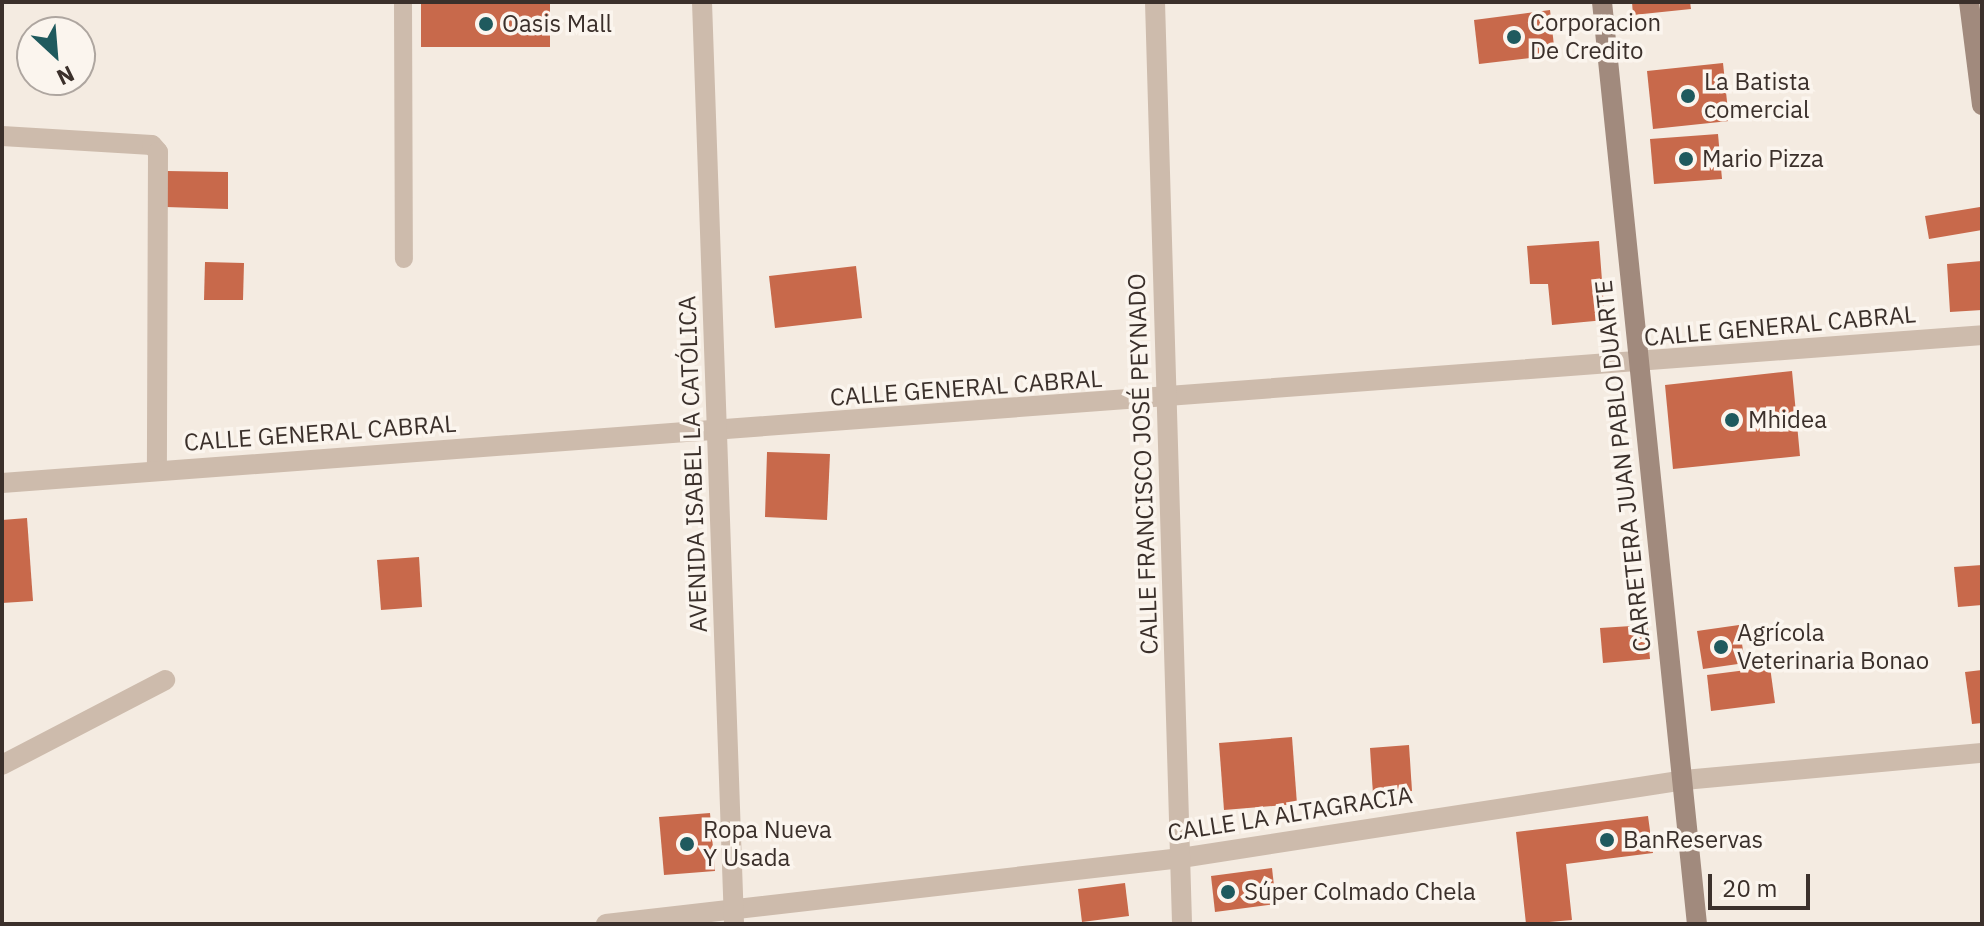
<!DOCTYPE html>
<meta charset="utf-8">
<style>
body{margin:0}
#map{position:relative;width:1984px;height:926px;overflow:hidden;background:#f4ebe1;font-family:"IBM Plex Sans",sans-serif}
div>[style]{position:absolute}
.building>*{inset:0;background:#c8694b}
.service>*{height:18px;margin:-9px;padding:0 9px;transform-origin:9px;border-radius:9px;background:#cdbbac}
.minor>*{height:20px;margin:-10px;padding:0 10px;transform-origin:10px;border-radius:10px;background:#cdbbac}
.tertiary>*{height:20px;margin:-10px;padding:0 10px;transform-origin:10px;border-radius:10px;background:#cdbbac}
.secondary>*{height:20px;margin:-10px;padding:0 10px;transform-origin:10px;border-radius:10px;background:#a18a7d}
.dots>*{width:22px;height:22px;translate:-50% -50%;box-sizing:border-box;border:4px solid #fbf5ee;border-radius:50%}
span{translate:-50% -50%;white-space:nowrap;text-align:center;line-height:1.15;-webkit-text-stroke:7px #fbf5ee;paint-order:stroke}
.poi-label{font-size:24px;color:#3b302b}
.left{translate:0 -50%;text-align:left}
.street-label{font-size:24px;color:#3b302b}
.frame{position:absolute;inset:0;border:4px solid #3b302b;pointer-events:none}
.north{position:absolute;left:16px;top:16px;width:80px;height:80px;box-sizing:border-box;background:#fbf5ee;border:2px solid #aea6a0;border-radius:50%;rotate:154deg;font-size:22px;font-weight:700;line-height:32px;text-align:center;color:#3b302b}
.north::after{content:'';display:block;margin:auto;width:28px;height:36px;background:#1f5a5e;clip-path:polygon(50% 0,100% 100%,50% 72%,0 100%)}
.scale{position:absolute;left:1708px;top:874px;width:102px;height:36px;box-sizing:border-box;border:4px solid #3b302b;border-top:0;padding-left:10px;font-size:24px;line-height:28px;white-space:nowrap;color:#3b302b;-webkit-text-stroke:6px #fbf5ee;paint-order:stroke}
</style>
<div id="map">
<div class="building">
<div style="clip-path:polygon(421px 2px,550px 2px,550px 47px,421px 47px)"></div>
<div style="clip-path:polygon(1632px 2px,1690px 2px,1691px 9px,1633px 15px)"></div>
<div style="clip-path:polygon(1550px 10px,1555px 55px,1479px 64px,1474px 20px)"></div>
<div style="clip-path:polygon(1723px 63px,1729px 121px,1653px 129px,1647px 71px)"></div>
<div style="clip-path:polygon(1718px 134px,1722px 179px,1654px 184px,1650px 139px)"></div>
<div style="clip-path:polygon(167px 171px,228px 172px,228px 209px,166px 207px)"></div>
<div style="clip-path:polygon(1980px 207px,1982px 230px,1929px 239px,1925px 216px)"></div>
<div style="clip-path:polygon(1599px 241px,1605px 320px,1552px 325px,1548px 284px,1530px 284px,1527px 246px)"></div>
<div style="clip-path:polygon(1982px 261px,1982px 310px,1950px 312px,1947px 264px)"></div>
<div style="clip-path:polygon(205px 262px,244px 263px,243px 300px,204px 300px)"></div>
<div style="clip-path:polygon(856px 266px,862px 318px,775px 328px,769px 276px)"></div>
<div style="clip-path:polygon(1792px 371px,1800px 456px,1673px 469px,1665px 385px)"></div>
<div style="clip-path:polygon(767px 452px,830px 454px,827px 520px,765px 517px)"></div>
<div style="clip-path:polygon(27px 518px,33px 601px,2px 603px,2px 520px)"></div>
<div style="clip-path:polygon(419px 557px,422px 607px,381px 610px,377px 560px)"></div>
<div style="clip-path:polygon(1982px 565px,1982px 605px,1958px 607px,1954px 567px)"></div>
<div style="clip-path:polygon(1647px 625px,1650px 659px,1603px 663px,1600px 628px)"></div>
<div style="clip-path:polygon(1739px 625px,1745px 663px,1703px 669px,1697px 631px)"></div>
<div style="clip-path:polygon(1770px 667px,1775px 703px,1711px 711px,1707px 675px)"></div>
<div style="clip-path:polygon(1982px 670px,1982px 723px,1972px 724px,1965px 672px)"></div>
<div style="clip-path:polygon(1292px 737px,1297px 804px,1224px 810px,1219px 743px)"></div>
<div style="clip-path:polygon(1409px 745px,1412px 791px,1373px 794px,1370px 748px)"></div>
<div style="clip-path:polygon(710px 813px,715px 871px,664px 875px,659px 817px)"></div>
<div style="clip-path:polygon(1648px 816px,1653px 853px,1566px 864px,1572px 920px,1526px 924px,1516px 832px)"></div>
<div style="clip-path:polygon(1272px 868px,1276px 904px,1215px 912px,1211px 876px)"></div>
<div style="clip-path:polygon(1125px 883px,1129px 916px,1082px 922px,1078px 889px)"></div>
</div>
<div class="service">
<div style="left:403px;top:2px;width:257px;rotate:89.8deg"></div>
</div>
<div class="minor">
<div style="left:2px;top:136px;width:150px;rotate:3.4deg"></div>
<div style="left:152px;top:145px;width:9px;rotate:49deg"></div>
<div style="left:158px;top:152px;width:319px;rotate:90.2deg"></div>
<div style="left:2px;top:483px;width:1986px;rotate:-4.27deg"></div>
<div style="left:2px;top:765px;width:184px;rotate:-27.5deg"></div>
<div style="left:606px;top:924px;width:579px;rotate:-6.55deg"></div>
<div style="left:1181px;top:858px;width:509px;rotate:-8.81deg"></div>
<div style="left:1684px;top:780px;width:299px;rotate:-5.2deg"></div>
</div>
<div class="tertiary">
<div style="left:702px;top:2px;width:923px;rotate:88.01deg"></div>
<div style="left:1155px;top:2px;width:922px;rotate:88.32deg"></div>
</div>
<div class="secondary">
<div style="left:1602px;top:2px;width:927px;rotate:84.12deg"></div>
<div style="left:1969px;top:2px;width:104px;rotate:82.8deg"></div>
</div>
<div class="dots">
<div style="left:486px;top:24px;background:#1f5a5e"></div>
<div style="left:1514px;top:37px;background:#1f5a5e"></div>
<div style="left:1688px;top:96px;background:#1f5a5e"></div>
<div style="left:1686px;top:159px;background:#1f5a5e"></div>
<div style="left:1732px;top:420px;background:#1f5a5e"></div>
<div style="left:1721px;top:647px;background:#1f5a5e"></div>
<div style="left:1607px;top:840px;background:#1f5a5e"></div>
<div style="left:687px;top:844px;background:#1f5a5e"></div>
<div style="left:1228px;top:892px;background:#1f5a5e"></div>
</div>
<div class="poi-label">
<span class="left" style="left:1530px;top:37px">Corporacion<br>De Credito</span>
<span class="left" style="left:502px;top:24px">Oasis Mall</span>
<span class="left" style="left:1704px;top:96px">La Batista<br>comercial</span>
<span class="left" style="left:1702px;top:159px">Mario Pizza</span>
<span class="left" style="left:1748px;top:420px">Mhidea</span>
<span class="left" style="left:1737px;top:647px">Agrícola<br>Veterinaria Bonao</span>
<span class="left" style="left:703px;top:844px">Ropa Nueva<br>Y Usada</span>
<span class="left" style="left:1623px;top:840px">BanReservas</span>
<span class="left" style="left:1244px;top:892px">Súper Colmado Chela</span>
</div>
<div class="street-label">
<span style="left:1780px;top:326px;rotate:-5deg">CALLE GENERAL CABRAL</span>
<span style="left:966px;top:388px;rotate:-4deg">CALLE GENERAL CABRAL</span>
<span style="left:320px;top:433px;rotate:-4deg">CALLE GENERAL CABRAL</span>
<span style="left:693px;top:464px;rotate:-92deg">AVENIDA ISABEL LA CATÓLICA</span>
<span style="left:1143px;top:464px;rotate:-92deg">CALLE FRANCISCO JOSÉ PEYNADO</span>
<span style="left:1623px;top:466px;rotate:-96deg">CARRETERA JUAN PABLO DUARTE</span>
<span style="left:1290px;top:814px;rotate:-9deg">CALLE LA ALTAGRACIA</span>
</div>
<div class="frame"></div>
<div class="north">N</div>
<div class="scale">20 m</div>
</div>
